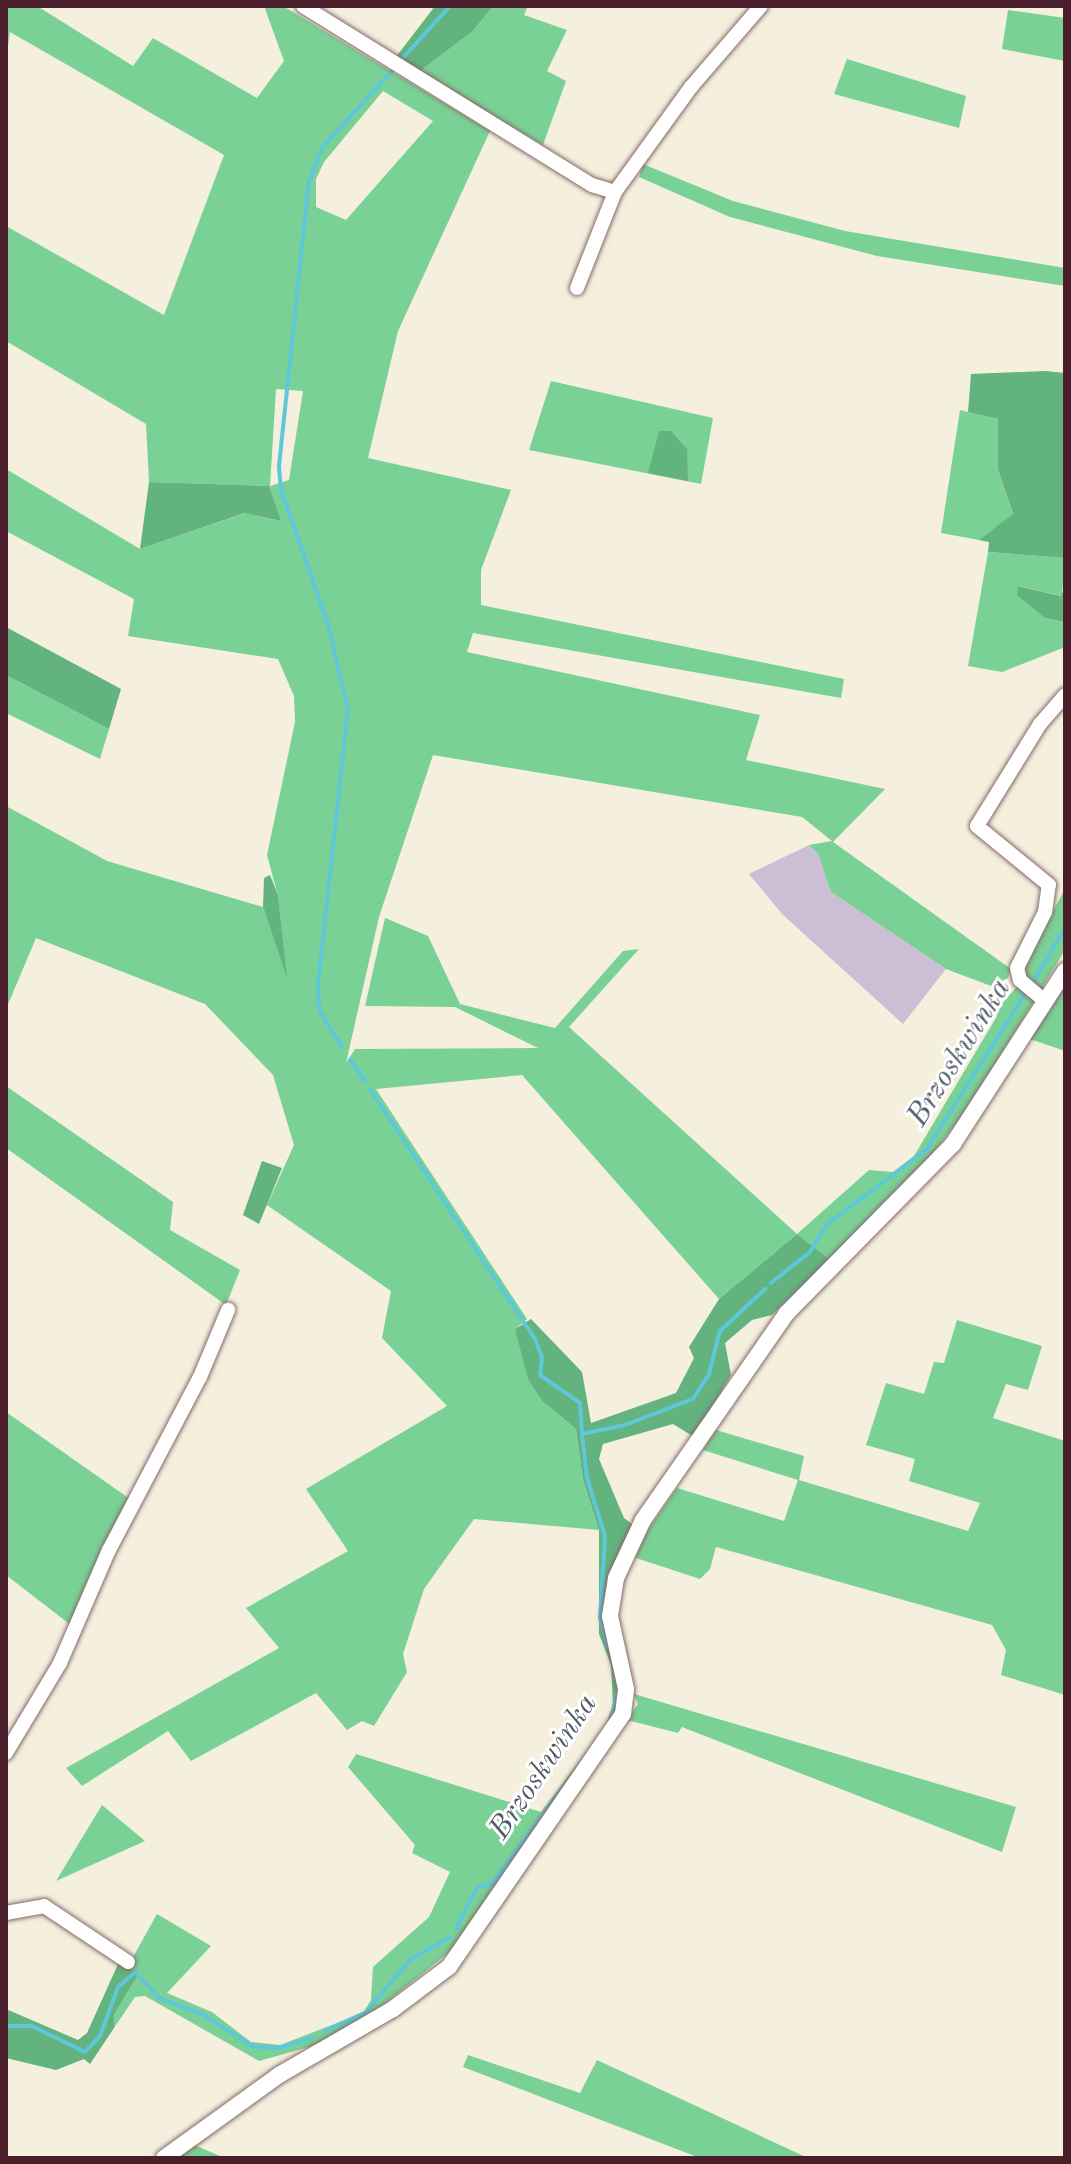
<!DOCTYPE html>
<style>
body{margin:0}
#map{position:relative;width:1071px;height:2164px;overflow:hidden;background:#f4f0dd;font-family:"Old Standard TT",serif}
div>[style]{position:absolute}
.industrial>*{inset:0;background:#ccbed4}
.green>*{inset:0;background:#7ad195}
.forest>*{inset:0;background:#63b37e}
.stream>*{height:4px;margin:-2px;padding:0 2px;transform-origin:2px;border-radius:2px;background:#5ec7d9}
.roads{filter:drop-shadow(0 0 2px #866869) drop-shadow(0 0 2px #866869)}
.minor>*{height:14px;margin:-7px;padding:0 7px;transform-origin:7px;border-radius:7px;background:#fff}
.tertiary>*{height:16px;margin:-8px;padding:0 8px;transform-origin:8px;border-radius:8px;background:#fff}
span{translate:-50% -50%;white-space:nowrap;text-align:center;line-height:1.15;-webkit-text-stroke:6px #fff;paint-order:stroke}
.water-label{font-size:30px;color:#515a68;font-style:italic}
.frame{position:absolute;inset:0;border:8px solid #4a1f2b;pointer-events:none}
</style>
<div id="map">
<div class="industrial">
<div style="clip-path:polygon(809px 845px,818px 854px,831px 892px,946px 969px,903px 1024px,782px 914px,749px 874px)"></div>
</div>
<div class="green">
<div style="clip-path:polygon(evenodd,6px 6px,37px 6px,133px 66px,153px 38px,257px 98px,284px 61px,264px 6px,283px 6px,490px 131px,398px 331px,368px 458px,511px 490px,481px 570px,481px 605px,844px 679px,841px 698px,473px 633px,467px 652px,760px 715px,746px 760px,885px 789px,833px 842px,1011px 969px,1008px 978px,991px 986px,946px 969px,831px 892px,818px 854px,809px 845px,832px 841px,802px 817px,433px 755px,379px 917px,346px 1063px,355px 1049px,538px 1048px,455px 1007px,365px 1006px,385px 918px,428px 936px,460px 1004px,555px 1028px,623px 951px,639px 949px,569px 1027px,797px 1234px,869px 1170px,893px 1172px,914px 1156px,997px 1016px,995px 1012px,1026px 976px,1025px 962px,1065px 889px,1065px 950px,969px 1107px,918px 1172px,829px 1259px,797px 1234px,719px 1299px,522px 1075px,376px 1089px,527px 1319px,515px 1329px,543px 1402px,576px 1429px,583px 1480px,599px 1530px,474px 1519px,424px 1589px,403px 1654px,407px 1672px,374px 1726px,362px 1721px,347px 1730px,316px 1693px,191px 1761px,168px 1731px,82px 1786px,66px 1768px,279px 1648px,246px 1608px,348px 1551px,306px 1489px,447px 1406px,382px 1338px,391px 1291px,267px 1205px,294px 1145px,273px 1075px,205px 1004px,36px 938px,6px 1009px,6px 806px,107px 861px,263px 907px,286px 973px,278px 896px,267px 855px,295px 722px,294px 696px,278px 659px,128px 636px,134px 599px,6px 531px,6px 469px,140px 549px,246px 513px,280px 521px,269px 486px,149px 482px,146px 424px,6px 341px,6px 226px,164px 315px,224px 155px,10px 32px,6px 60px,6px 6px,383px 91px,433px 121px,346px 220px,316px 207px,316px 179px,324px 162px,383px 91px,6px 6px,276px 389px,303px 391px,289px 480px,270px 486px,276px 389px)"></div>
<div style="clip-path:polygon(493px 6px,528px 6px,524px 15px,567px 30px,547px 71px,566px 81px,543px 145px,419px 72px,473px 31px)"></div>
<div style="clip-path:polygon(1008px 10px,1065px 18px,1065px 61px,1002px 49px)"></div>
<div style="clip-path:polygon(847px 59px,966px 96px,959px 128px,834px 94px)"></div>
<div style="clip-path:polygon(643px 164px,733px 201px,845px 231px,1065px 268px,1065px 286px,877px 256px,730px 217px,639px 177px)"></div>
<div style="clip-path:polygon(551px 381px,713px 418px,701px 484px,529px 450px)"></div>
<div style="clip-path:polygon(960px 410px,998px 419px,998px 470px,1013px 515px,979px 540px,941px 533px)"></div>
<div style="clip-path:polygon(988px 552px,1065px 558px,1062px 596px,1019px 586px,1045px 618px,1065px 622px,1065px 647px,1002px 672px,968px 666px)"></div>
<div style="clip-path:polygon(6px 675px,109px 729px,100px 759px,6px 713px)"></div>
<div style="clip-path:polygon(1065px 985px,1065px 1051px,1027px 1038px)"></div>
<div style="clip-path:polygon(6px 1086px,173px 1202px,170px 1230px,240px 1270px,226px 1305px,6px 1148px)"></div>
<div style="clip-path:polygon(957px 1320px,1042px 1346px,1028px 1390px,1006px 1384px,993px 1418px,1065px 1441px,1065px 1695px,1001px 1675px,1006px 1650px,992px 1625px,716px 1547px,710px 1569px,700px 1579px,630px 1556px,677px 1488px,784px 1521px,798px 1480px,703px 1450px,716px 1430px,804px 1456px,799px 1480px,968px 1531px,980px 1503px,909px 1481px,915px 1459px,866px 1445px,886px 1383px,924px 1394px,934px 1362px,944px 1363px)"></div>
<div style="clip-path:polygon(6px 1412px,130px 1499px,72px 1626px,6px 1575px)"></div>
<div style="clip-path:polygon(634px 1694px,1016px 1807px,1002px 1852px,682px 1727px,678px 1733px,627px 1720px,638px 1704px)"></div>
<div style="clip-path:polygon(610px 1711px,617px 1713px,452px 1950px,369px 2016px,316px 2045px,259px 2061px,145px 1996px,135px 1997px,114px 2028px,114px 2015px,139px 1973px,128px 1966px,157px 1914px,211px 1946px,167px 1993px,212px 2012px,251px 2042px,280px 2045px,363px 2013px,371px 2000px,373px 1967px,429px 1917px,450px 1872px,412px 1853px,415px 1845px,348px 1767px,356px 1754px,541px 1812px,606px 1726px)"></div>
<div style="clip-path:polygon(102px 1805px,145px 1841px,56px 1881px)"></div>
<div style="clip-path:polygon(468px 2055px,580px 2093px,597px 2060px,808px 2158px,700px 2158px,463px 2067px)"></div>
<div style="clip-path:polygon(194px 2145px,225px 2158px,175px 2158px)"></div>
</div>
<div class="forest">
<div style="clip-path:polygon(435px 6px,493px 6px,473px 31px,419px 72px,396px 57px)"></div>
<div style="clip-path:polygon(1046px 371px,1065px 373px,1065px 558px,988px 552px,989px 542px,979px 540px,1013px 514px,998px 470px,998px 419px,968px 412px,971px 374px)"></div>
<div style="clip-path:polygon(659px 431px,671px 431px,687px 449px,688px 481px,648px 473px)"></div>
<div style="clip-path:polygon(149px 482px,269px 486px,281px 521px,245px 513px,140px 549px)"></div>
<div style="clip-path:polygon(1018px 586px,1061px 596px,1065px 587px,1065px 622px,1045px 618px,1017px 595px)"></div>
<div style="clip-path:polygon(6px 627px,121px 689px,109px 729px,6px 675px)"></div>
<div style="clip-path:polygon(270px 875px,278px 895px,287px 978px,263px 907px,264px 878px)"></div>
<div style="clip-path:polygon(262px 1161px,282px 1168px,259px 1224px,243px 1215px)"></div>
<div style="clip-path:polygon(797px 1234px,829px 1259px,772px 1315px,752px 1320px,725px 1343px,731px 1375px,694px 1437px,673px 1424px,603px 1444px,599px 1459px,624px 1518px,636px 1527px,613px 1577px,621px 1685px,620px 1704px,613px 1703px,611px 1665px,599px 1634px,599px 1530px,583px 1480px,576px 1429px,543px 1402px,528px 1379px,515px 1329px,531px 1319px,582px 1372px,591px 1423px,676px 1393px,694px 1358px,689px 1347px,719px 1299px)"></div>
<div style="clip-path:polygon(119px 1962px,139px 1973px,114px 2015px,114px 2028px,90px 2064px,84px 2059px,56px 2070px,6px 2058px,6px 2009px,78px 2040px,87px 2033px)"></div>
</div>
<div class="stream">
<div style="left:401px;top:60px;width:73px;rotate:-47.8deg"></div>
<div style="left:1032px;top:984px;width:65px;rotate:-59.5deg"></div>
<div style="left:342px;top:1047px;width:44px;rotate:-121.9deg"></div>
<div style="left:319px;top:1010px;width:25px;rotate:-92deg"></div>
<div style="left:318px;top:985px;width:277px;rotate:-83.8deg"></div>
<div style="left:348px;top:710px;width:88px;rotate:-103.1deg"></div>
<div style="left:328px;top:624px;width:142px;rotate:-109.3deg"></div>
<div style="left:281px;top:490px;width:24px;rotate:-95deg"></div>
<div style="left:279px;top:466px;width:286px;rotate:-84deg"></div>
<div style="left:309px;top:182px;width:36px;rotate:-69deg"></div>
<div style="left:322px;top:148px;width:103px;rotate:-47.8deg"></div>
<div style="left:350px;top:1060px;width:26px;rotate:54deg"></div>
<div style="left:370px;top:1089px;width:300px;rotate:56.6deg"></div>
<div style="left:535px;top:1339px;width:19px;rotate:69deg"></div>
<div style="left:542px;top:1357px;width:18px;rotate:96deg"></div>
<div style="left:540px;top:1375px;width:49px;rotate:35deg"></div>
<div style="left:580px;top:1403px;width:31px;rotate:86deg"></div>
<div style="left:771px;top:1283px;width:50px;rotate:-38.5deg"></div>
<div style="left:810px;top:1252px;width:31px;rotate:-59deg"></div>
<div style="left:826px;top:1225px;width:125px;rotate:-36.9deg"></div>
<div style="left:926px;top:1150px;width:188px;rotate:-57.6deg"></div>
<div style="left:608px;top:1646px;width:29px;rotate:-106deg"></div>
<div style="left:600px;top:1618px;width:82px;rotate:-86.5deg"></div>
<div style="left:605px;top:1536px;width:61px;rotate:-107.2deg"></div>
<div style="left:587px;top:1478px;width:44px;rotate:-96.5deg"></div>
<div style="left:582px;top:1434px;width:44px;rotate:-11.8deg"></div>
<div style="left:625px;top:1425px;width:73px;rotate:-20.9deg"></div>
<div style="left:693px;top:1399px;width:30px;rotate:-57deg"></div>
<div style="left:709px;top:1374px;width:44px;rotate:-75.7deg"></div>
<div style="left:720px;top:1331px;width:62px;rotate:-43deg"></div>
<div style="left:611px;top:1719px;width:31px;rotate:-77deg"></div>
<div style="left:456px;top:1929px;width:47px;rotate:-63.4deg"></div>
<div style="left:477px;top:1887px;width:15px;rotate:-11deg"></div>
<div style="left:492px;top:1884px;width:130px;rotate:-53.7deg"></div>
<div style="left:6px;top:2026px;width:26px"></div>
<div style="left:32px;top:2026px;width:59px;rotate:26.1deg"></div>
<div style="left:85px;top:2052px;width:22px;rotate:-47deg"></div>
<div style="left:100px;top:2036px;width:52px;rotate:-69.8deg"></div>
<div style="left:118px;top:1987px;width:23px;rotate:-41deg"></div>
<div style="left:135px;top:1972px;width:35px;rotate:47deg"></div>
<div style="left:159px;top:1998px;width:46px;rotate:20.4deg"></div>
<div style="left:202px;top:2014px;width:62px;rotate:32.4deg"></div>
<div style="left:254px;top:2047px;width:26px;rotate:2deg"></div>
<div style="left:280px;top:2048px;width:35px;rotate:-18deg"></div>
<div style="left:324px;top:2031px;width:45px;rotate:-23.7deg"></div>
<div style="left:365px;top:2013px;width:70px;rotate:-49.7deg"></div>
<div style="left:410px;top:1960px;width:46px;rotate:-29.9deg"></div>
</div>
<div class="roads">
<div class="minor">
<div style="left:303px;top:6px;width:340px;rotate:31.8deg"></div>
<div style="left:592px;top:185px;width:24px;rotate:17deg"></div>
<div style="left:615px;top:192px;width:130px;rotate:-54.1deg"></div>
<div style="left:691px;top:87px;width:107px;rotate:-49.2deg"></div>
<div style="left:577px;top:288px;width:103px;rotate:-68.4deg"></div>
<div style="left:1045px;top:1001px;width:33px;rotate:-140deg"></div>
<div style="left:1020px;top:980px;width:12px;rotate:-104deg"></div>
<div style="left:1017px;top:968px;width:63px;rotate:-63.4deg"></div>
<div style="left:1045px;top:912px;width:27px;rotate:-82deg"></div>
<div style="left:1049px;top:885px;width:93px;rotate:-140.7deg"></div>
<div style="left:977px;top:826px;width:120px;rotate:-58.3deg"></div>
<div style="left:1040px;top:724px;width:38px;rotate:-49deg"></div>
<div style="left:6px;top:1753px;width:105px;rotate:-59deg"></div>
<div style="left:60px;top:1663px;width:123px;rotate:-66.6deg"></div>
<div style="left:109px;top:1550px;width:195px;rotate:-62.3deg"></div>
<div style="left:200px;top:1377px;width:73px;rotate:-67.3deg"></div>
<div style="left:6px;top:1913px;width:39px;rotate:-10deg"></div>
<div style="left:44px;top:1906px;width:101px;rotate:33.7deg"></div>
</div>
<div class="tertiary">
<div style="left:164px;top:2158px;width:142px;rotate:-35.8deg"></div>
<div style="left:279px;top:2075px;width:132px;rotate:-30.1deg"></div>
<div style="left:393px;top:2009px;width:70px;rotate:-36.9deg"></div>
<div style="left:449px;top:1967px;width:307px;rotate:-55.5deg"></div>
<div style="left:623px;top:1714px;width:25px;rotate:-83deg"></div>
<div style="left:626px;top:1689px;width:75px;rotate:-102.4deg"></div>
<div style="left:610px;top:1616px;width:38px;rotate:-81deg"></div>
<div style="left:616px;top:1578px;width:64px;rotate:-65deg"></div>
<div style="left:643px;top:1520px;width:252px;rotate:-55.2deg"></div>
<div style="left:787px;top:1313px;width:237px;rotate:-45.5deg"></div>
<div style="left:953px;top:1144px;width:206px;rotate:-57.1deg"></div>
</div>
</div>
<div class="water-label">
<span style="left:960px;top:1053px;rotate:-58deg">Brzoskwinka</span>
<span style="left:544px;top:1767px;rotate:-56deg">Brzoskwinka</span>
</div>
<div class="frame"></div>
</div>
